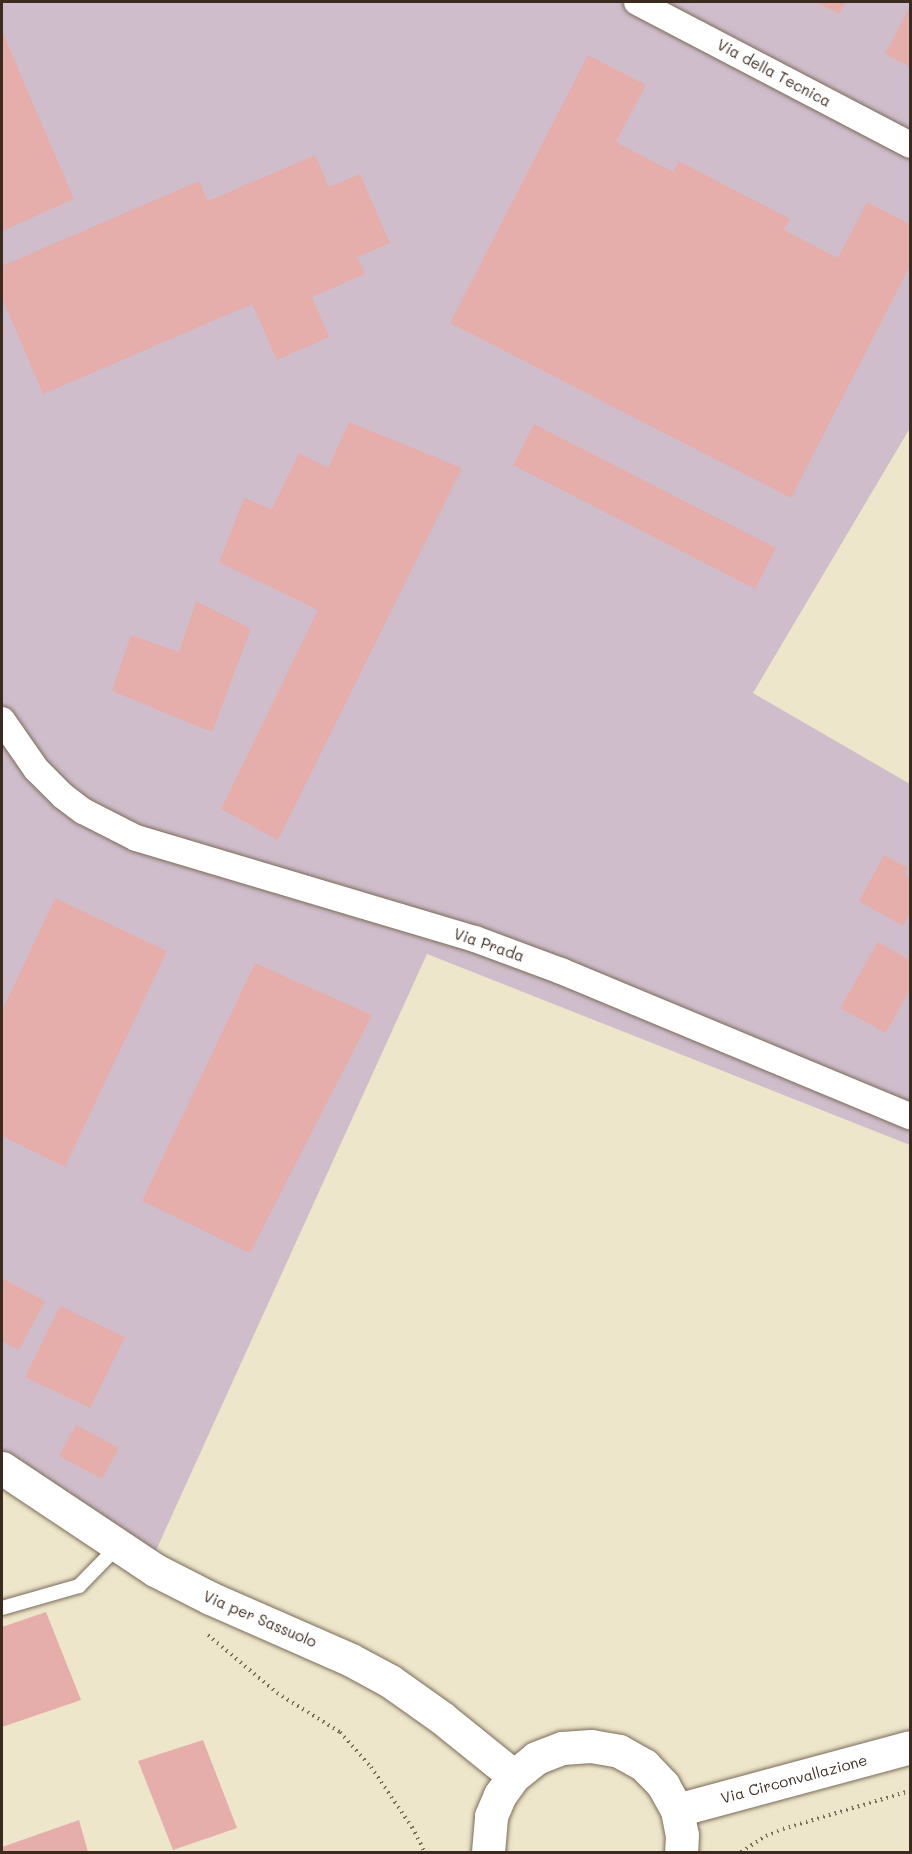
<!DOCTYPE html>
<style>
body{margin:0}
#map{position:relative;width:912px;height:1854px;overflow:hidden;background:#eee6ca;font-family:Mali,sans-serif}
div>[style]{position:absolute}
.industrial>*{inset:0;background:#d0bdcc}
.building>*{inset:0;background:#e5aeaa}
.path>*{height:4px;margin-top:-2px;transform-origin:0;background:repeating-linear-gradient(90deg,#7a6c5a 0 1.5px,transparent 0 6px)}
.roads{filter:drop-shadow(0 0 2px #7a6c5a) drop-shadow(0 0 2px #7a6c5a)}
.lane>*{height:14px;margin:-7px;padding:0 7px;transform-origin:7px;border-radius:7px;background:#fff}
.street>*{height:26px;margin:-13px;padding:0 13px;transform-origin:13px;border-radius:13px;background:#fff}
.secondary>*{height:33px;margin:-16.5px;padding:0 16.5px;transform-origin:16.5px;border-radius:16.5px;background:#fff}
span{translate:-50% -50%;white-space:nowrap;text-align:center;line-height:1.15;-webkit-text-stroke:4.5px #fff;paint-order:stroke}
.street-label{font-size:15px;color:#3b2a1e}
.frame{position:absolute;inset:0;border:3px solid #3b2a1e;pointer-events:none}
</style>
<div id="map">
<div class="industrial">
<div style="clip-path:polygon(2px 2px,910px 2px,910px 428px,753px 693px,910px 784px,910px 1145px,427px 954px,153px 1557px,2px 1453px)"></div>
</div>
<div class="building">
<div style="clip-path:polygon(816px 2px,846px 2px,839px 14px)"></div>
<div style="clip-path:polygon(910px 6px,910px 67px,885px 54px)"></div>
<div style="clip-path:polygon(2px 31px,74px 199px,2px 231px)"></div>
<div style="clip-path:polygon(588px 55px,646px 85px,616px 142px,673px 172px,679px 161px,790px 219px,784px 230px,838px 258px,867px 202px,910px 224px,910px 266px,791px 498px,450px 323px)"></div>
<div style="clip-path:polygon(315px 155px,329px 187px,360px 174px,390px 243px,357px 257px,365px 274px,312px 297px,329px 337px,277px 360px,252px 304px,43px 394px,2px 298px,2px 266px,199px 181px,208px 201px)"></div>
<div style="clip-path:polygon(349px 422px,462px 468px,278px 840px,221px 809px,318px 610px,219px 562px,244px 498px,272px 509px,299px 453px,328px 468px)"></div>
<div style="clip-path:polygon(534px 424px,776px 548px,755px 589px,513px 465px)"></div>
<div style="clip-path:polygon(196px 601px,251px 629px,212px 732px,112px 691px,131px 635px,179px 652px)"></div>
<div style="clip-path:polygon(884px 855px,908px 868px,905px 875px,910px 878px,910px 912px,903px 926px,859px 901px)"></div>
<div style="clip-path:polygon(55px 898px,167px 951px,65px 1167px,2px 1136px,2px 1011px)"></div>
<div style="clip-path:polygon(878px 942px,910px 960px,910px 989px,886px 1033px,840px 1008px)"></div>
<div style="clip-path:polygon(255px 963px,372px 1015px,250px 1253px,142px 1201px)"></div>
<div style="clip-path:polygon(2px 1278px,45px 1301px,19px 1350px,2px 1341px)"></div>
<div style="clip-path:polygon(60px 1306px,125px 1337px,90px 1408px,25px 1377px)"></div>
<div style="clip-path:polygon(76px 1425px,119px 1448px,102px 1479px,59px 1456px)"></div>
<div style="clip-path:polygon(46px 1612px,81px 1700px,2px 1727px,2px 1627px)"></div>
<div style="clip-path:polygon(203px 1740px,237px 1828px,173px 1850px,138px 1761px)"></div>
<div style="clip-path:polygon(79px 1820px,88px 1852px,2px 1852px,2px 1847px)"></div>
</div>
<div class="path">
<div style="left:208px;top:1635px;width:90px;rotate:40deg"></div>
<div style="left:277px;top:1693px;width:74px;rotate:31.8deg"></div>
<div style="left:340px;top:1732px;width:47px;rotate:48.5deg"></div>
<div style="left:371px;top:1767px;width:73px;rotate:55.7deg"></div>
<div style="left:412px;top:1827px;width:28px;rotate:63deg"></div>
<div style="left:741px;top:1852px;width:30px;rotate:-33deg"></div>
<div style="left:766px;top:1836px;width:18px;rotate:-22deg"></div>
<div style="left:783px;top:1829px;width:133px;rotate:-16.7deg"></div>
</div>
<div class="roads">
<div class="lane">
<div style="left:2px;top:1608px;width:80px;rotate:-15.9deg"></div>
<div style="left:79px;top:1586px;width:54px;rotate:-45.7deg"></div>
</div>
<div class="street">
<div style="left:637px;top:2px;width:308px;rotate:27.6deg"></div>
<div style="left:2px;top:720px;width:60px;rotate:55.2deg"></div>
<div style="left:36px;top:769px;width:38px;rotate:45deg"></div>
<div style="left:63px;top:796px;width:25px;rotate:37deg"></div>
<div style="left:83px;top:811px;width:59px;rotate:27deg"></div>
<div style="left:136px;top:838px;width:354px;rotate:16.6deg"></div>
<div style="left:475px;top:939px;width:92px;rotate:20.4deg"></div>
<div style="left:561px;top:971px;width:378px;rotate:22.6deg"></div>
</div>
<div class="secondary">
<div style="left:2px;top:1468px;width:184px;rotate:33.7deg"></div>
<div style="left:155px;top:1570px;width:62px;rotate:27deg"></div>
<div style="left:210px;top:1598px;width:154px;rotate:23.7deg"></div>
<div style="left:351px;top:1660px;width:44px;rotate:28.3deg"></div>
<div style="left:390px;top:1681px;width:64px;rotate:35.4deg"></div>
<div style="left:442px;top:1718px;width:92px;rotate:38.9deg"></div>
<div style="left:677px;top:1810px;width:241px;rotate:-15.1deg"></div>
<div style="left:488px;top:1852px;width:36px;rotate:-85deg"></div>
<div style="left:491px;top:1816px;width:23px;rotate:-67deg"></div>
<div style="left:500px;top:1795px;width:24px;rotate:-54deg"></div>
<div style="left:514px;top:1776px;width:28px;rotate:-39deg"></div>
<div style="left:536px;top:1758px;width:28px;rotate:-21deg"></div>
<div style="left:562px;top:1748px;width:29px;rotate:-4deg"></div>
<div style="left:591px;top:1746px;width:28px;rotate:10deg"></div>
<div style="left:619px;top:1751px;width:29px;rotate:29deg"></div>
<div style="left:644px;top:1765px;width:28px;rotate:46deg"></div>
<div style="left:663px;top:1785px;width:29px;rotate:61deg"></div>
<div style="left:677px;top:1810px;width:25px;rotate:79deg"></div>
<div style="left:682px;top:1835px;width:17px;rotate:93deg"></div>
</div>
</div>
<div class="street-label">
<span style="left:774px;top:73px;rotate:28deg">Via della Tecnica</span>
<span style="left:489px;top:945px;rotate:19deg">Via Prada</span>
<span style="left:260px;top:1619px;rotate:23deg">Via per Sassuolo</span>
<span style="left:794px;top:1779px;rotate:-15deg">Via Circonvallazione</span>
</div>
<div class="frame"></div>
</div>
